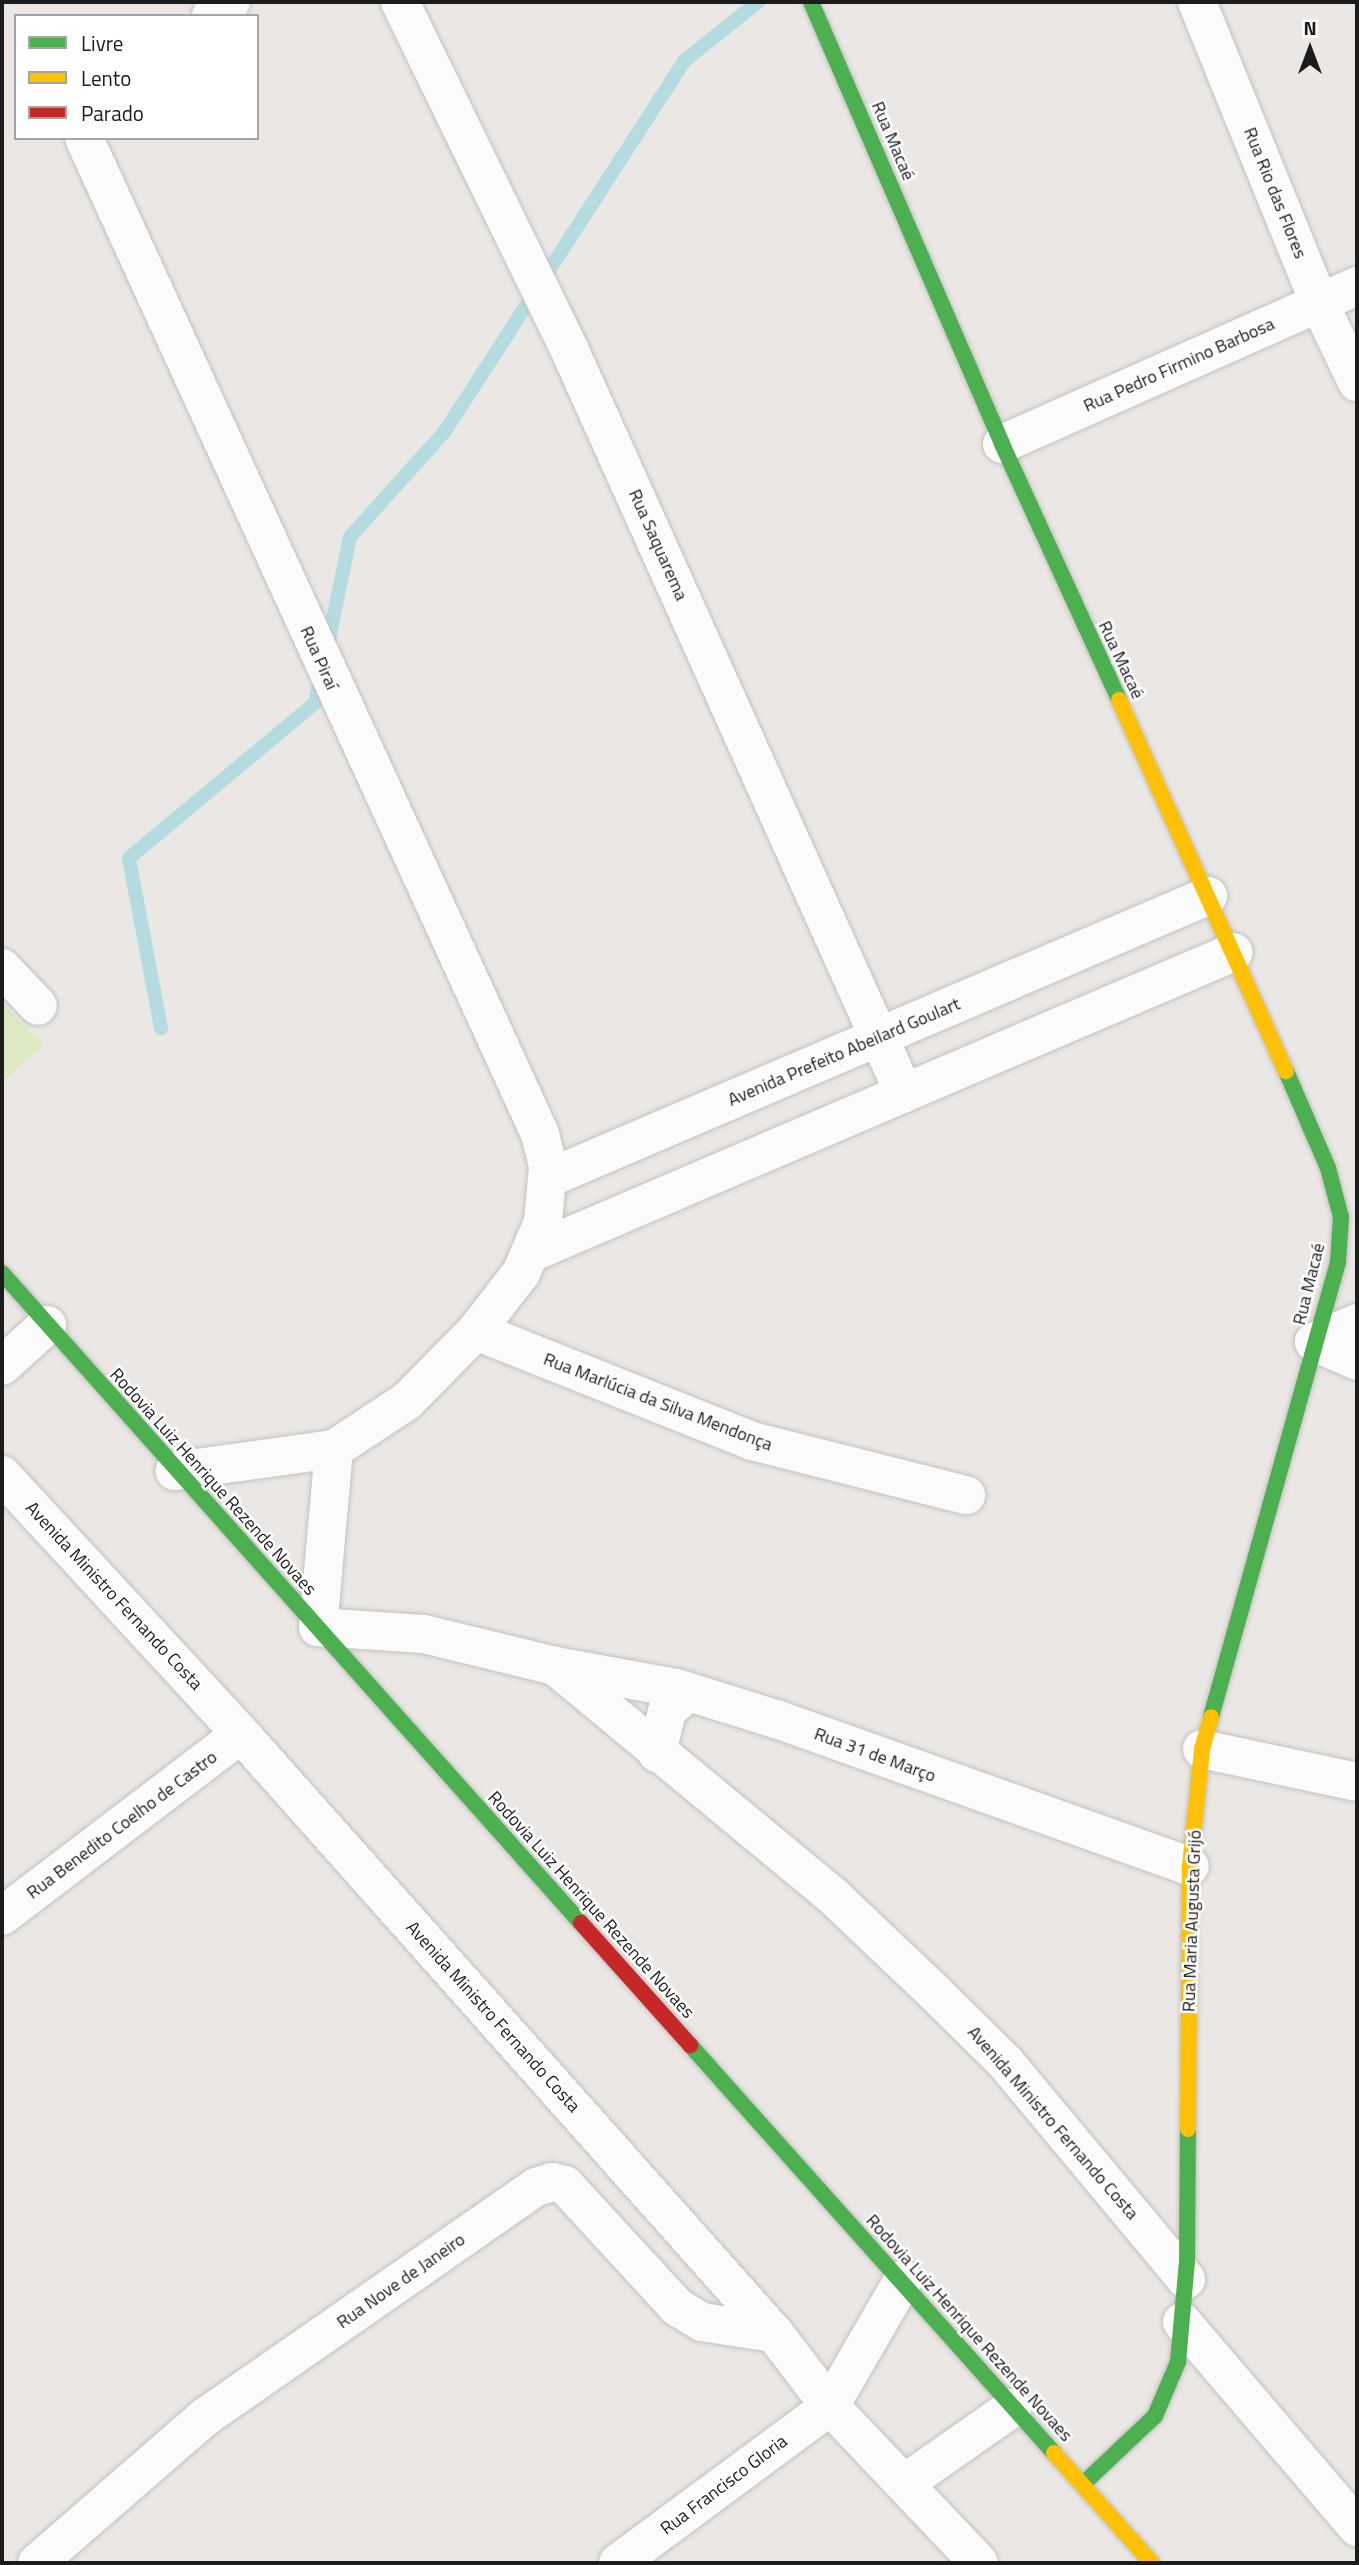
<!DOCTYPE html>
<meta charset="utf-8">
<style>
body{margin:0}
#map{position:relative;width:1359px;height:2565px;overflow:hidden;background:#eae7e4;font-family:"Titillium Web",sans-serif}
div>[style]{position:absolute}
.grass>*{inset:0;background:#dbeac0}
.stream>*{height:14px;margin:-7px;padding:0 7px;transform-origin:7px;border-radius:7px;background:#b4dce0}
.roads{filter:drop-shadow(0 0 2px #c3c2c0) drop-shadow(0 0 2px #c3c2c0)}
.street>*{height:38px;margin:-19px;padding:0 19px;transform-origin:19px;border-radius:19px;background:#fcfbfb}
.fast>*{height:16px;margin:-8px;padding:0 8px;transform-origin:8px;border-radius:8px;background:#4caf50}
.slow>*{height:16px;margin:-8px;padding:0 8px;transform-origin:8px;border-radius:8px;background:#ffc107}
.jam>*{height:16px;margin:-8px;padding:0 8px;transform-origin:8px;border-radius:8px;background:#c62828}
span{translate:-50% -50%;white-space:nowrap;text-align:center;line-height:1.15;-webkit-text-stroke:5px #fff;paint-order:stroke}
.street-label{font-size:18px;color:#1c1c1c}
.frame{position:absolute;inset:0;border:4px solid #1c1c1c;pointer-events:none}
.legend{position:absolute;left:14px;top:14px;width:245px;height:126px;box-sizing:border-box;background:#fff;border:2px solid #a4a4a4;margin:0;padding:9px 12px;list-style:none;font-size:21px;color:#1c1c1c}
.legend li{display:flex;align-items:center;gap:14px;height:35px}
.legend b{width:35px;border:2px solid #a4a4a4}
.north{position:absolute;left:1275px;top:14px;width:70px;height:70px;-webkit-text-stroke:5px #fff;paint-order:stroke;rotate:0deg;font-size:19px;font-weight:700;line-height:28px;text-align:center;color:#1c1c1c}
.north::after{content:'';display:block;margin:auto;width:24px;height:32px;background:#1c1c1c;clip-path:polygon(50% 0,100% 100%,50% 72%,0 100%)}
</style>
<div id="map">
<div class="grass">
<div style="clip-path:polygon(2px 1003px,44px 1045px,2px 1082px)"></div>
</div>
<div class="stream">
<div style="left:327px;top:648px;width:113px;rotate:-78.3deg"></div>
<div style="left:350px;top:537px;width:142px;rotate:-48.1deg"></div>
<div style="left:445px;top:431px;width:440px;rotate:-57.1deg"></div>
<div style="left:684px;top:61px;width:95px;rotate:-38.6deg"></div>
<div style="left:161px;top:1028px;width:173px;rotate:-100.7deg"></div>
<div style="left:129px;top:858px;width:242px;rotate:-39.8deg"></div>
<div style="left:315px;top:703px;width:29px;rotate:-78deg"></div>
</div>
<div class="roads">
<div class="street">
<div style="left:400px;top:2px;width:388px;rotate:64deg"></div>
<div style="left:570px;top:351px;width:814px;rotate:65.77deg"></div>
<div style="left:1197px;top:2px;width:325px;rotate:67.9deg"></div>
<div style="left:1319px;top:303px;width:88px;rotate:64.3deg"></div>
<div style="left:211px;top:16px;width:24px;rotate:-35deg"></div>
<div style="left:84px;top:138px;width:1095px;rotate:65.4deg"></div>
<div style="left:540px;top:1134px;width:34px;rotate:76deg"></div>
<div style="left:548px;top:1167px;width:55px;rotate:95.2deg"></div>
<div style="left:543px;top:1222px;width:56px;rotate:113.3deg"></div>
<div style="left:521px;top:1273px;width:73px;rotate:127.8deg"></div>
<div style="left:476px;top:1331px;width:98px;rotate:134.6deg"></div>
<div style="left:407px;top:1401px;width:87px;rotate:146.7deg"></div>
<div style="left:334px;top:1449px;width:161px;rotate:172.1deg"></div>
<div style="left:1002px;top:444px;width:389px;rotate:-24deg"></div>
<div style="left:2px;top:968px;width:52px;rotate:46.5deg"></div>
<div style="left:549px;top:1178px;width:717px;rotate:-23.17deg"></div>
<div style="left:533px;top:1252px;width:762px;rotate:-23.17deg"></div>
<div style="left:476px;top:1331px;width:297px;rotate:21.7deg"></div>
<div style="left:752px;top:1441px;width:221px;rotate:14.2deg"></div>
<div style="left:1314px;top:1342px;width:47px;rotate:23.8deg"></div>
<div style="left:1314px;top:1342px;width:47px;rotate:-23.8deg"></div>
<div style="left:2px;top:1366px;width:61px;rotate:-42.3deg"></div>
<div style="left:334px;top:1449px;width:179px;rotate:95.1deg"></div>
<div style="left:318px;top:1627px;width:106px;rotate:3.8deg"></div>
<div style="left:424px;top:1634px;width:135px;rotate:13.7deg"></div>
<div style="left:555px;top:1666px;width:362px;rotate:39.6deg"></div>
<div style="left:834px;top:1897px;width:138px;rotate:43.5deg"></div>
<div style="left:934px;top:1992px;width:100px;rotate:44.6deg"></div>
<div style="left:1005px;top:2062px;width:283px;rotate:50.2deg"></div>
<div style="left:2px;top:1475px;width:352px;rotate:47.3deg"></div>
<div style="left:241px;top:1734px;width:802px;rotate:48.34deg"></div>
<div style="left:774px;top:2333px;width:92px;rotate:52.5deg"></div>
<div style="left:830px;top:2406px;width:216px;rotate:46.5deg"></div>
<div style="left:555px;top:1666px;width:123px;rotate:10.3deg"></div>
<div style="left:676px;top:1688px;width:108px;rotate:17.3deg"></div>
<div style="left:779px;top:1720px;width:436px;rotate:19.6deg"></div>
<div style="left:1202px;top:1749px;width:158px;rotate:12deg"></div>
<div style="left:657px;top:1753px;width:43px;rotate:-76.6deg"></div>
<div style="left:667px;top:1711px;width:28px;rotate:-42deg"></div>
<div style="left:2px;top:1916px;width:300px;rotate:-37.3deg"></div>
<div style="left:1182px;top:2322px;width:270px;rotate:49.5deg"></div>
<div style="left:905px;top:2483px;width:131px;rotate:-35deg"></div>
<div style="left:37px;top:2563px;width:223px;rotate:-41deg"></div>
<div style="left:205px;top:2417px;width:403px;rotate:-34.8deg"></div>
<div style="left:536px;top:2187px;width:17px;rotate:-17deg"></div>
<div style="left:552px;top:2182px;width:13px;rotate:13deg"></div>
<div style="left:565px;top:2185px;width:166px;rotate:47.4deg"></div>
<div style="left:677px;top:2307px;width:29px;rotate:31deg"></div>
<div style="left:702px;top:2322px;width:73px;rotate:8.7deg"></div>
<div style="left:618px;top:2563px;width:264px;rotate:-36.5deg"></div>
<div style="left:830px;top:2406px;width:146px;rotate:-59.9deg"></div>
</div>
<div class="fast">
<div style="left:811px;top:2px;width:482px;rotate:66.6deg"></div>
<div style="left:1002px;top:444px;width:281px;rotate:65.4deg"></div>
<div style="left:2px;top:1273px;width:870px;rotate:48.31deg"></div>
<div style="left:1211px;top:1717px;width:472px;rotate:-74.4deg"></div>
<div style="left:1338px;top:1262px;width:45px;rotate:-86.2deg"></div>
<div style="left:1341px;top:1217px;width:51px;rotate:-104.9deg"></div>
<div style="left:1328px;top:1168px;width:106px;rotate:-113.4deg"></div>
<div style="left:690px;top:2045px;width:547px;rotate:48.26deg"></div>
<div style="left:1083px;top:2484px;width:99px;rotate:-43.4deg"></div>
<div style="left:1155px;top:2416px;width:59px;rotate:-66.9deg"></div>
<div style="left:1178px;top:2362px;width:100px;rotate:-84.9deg"></div>
<div style="left:1187px;top:2262px;width:133px;rotate:-89.6deg"></div>
</div>
<div class="slow">
<div style="left:1119px;top:700px;width:407px;rotate:65.8deg"></div>
<div style="left:1188px;top:2129px;width:263px;rotate:-89.6deg"></div>
<div style="left:1190px;top:1866px;width:118px;rotate:-84.1deg"></div>
<div style="left:1202px;top:1749px;width:33px;rotate:-74deg"></div>
<div style="left:1054px;top:2453px;width:147px;rotate:48.3deg"></div>
</div>
<div class="jam">
<div style="left:581px;top:1923px;width:164px;rotate:48.2deg"></div>
</div>
</div>
<div class="street-label">
<span style="left:893px;top:141px;rotate:67deg">Rua Macaé</span>
<span style="left:1275px;top:193px;rotate:68deg">Rua Rio das Flores</span>
<span style="left:1179px;top:365px;rotate:-24deg">Rua Pedro Firmino Barbosa</span>
<span style="left:658px;top:545px;rotate:66deg">Rua Saquarema</span>
<span style="left:319px;top:658px;rotate:66deg">Rua Piraí</span>
<span style="left:1121px;top:660px;rotate:65deg">Rua Macaé</span>
<span style="left:844px;top:1052px;rotate:-23deg">Avenida Prefeito Abeilard Goulart</span>
<span style="left:1309px;top:1284px;rotate:-76deg">Rua Macaé</span>
<span style="left:658px;top:1402px;rotate:21deg">Rua Marlúcia da Silva Mendonça</span>
<span style="left:213px;top:1482px;rotate:48deg">Rodovia Luiz Henrique Rezende Novaes</span>
<span style="left:114px;top:1596px;rotate:47deg">Avenida Ministro Fernando Costa</span>
<span style="left:875px;top:1755px;rotate:20deg">Rua 31 de Março</span>
<span style="left:122px;top:1825px;rotate:-37deg">Rua Benedito Coelho de Castro</span>
<span style="left:591px;top:1905px;rotate:48deg">Rodovia Luiz Henrique Rezende Novaes</span>
<span style="left:1192px;top:1921px;rotate:-88deg">Rua Maria Augusta Grijó</span>
<span style="left:493px;top:2017px;rotate:48deg">Avenida Ministro Fernando Costa</span>
<span style="left:1053px;top:2123px;rotate:49deg">Avenida Ministro Fernando Costa</span>
<span style="left:401px;top:2281px;rotate:-35deg">Rua Nove de Janeiro</span>
<span style="left:969px;top:2328px;rotate:48deg">Rodovia Luiz Henrique Rezende Novaes</span>
<span style="left:724px;top:2485px;rotate:-37deg">Rua Francisco Gloria</span>
</div>
<div class="frame"></div>
<ul class="legend">
<li><b style="height:9px;background:#4caf50"></b>Livre</li>
<li><b style="height:9px;background:#ffc107"></b>Lento</li>
<li><b style="height:9px;background:#c62828"></b>Parado</li>
</ul>
<div class="north">N</div>
</div>
